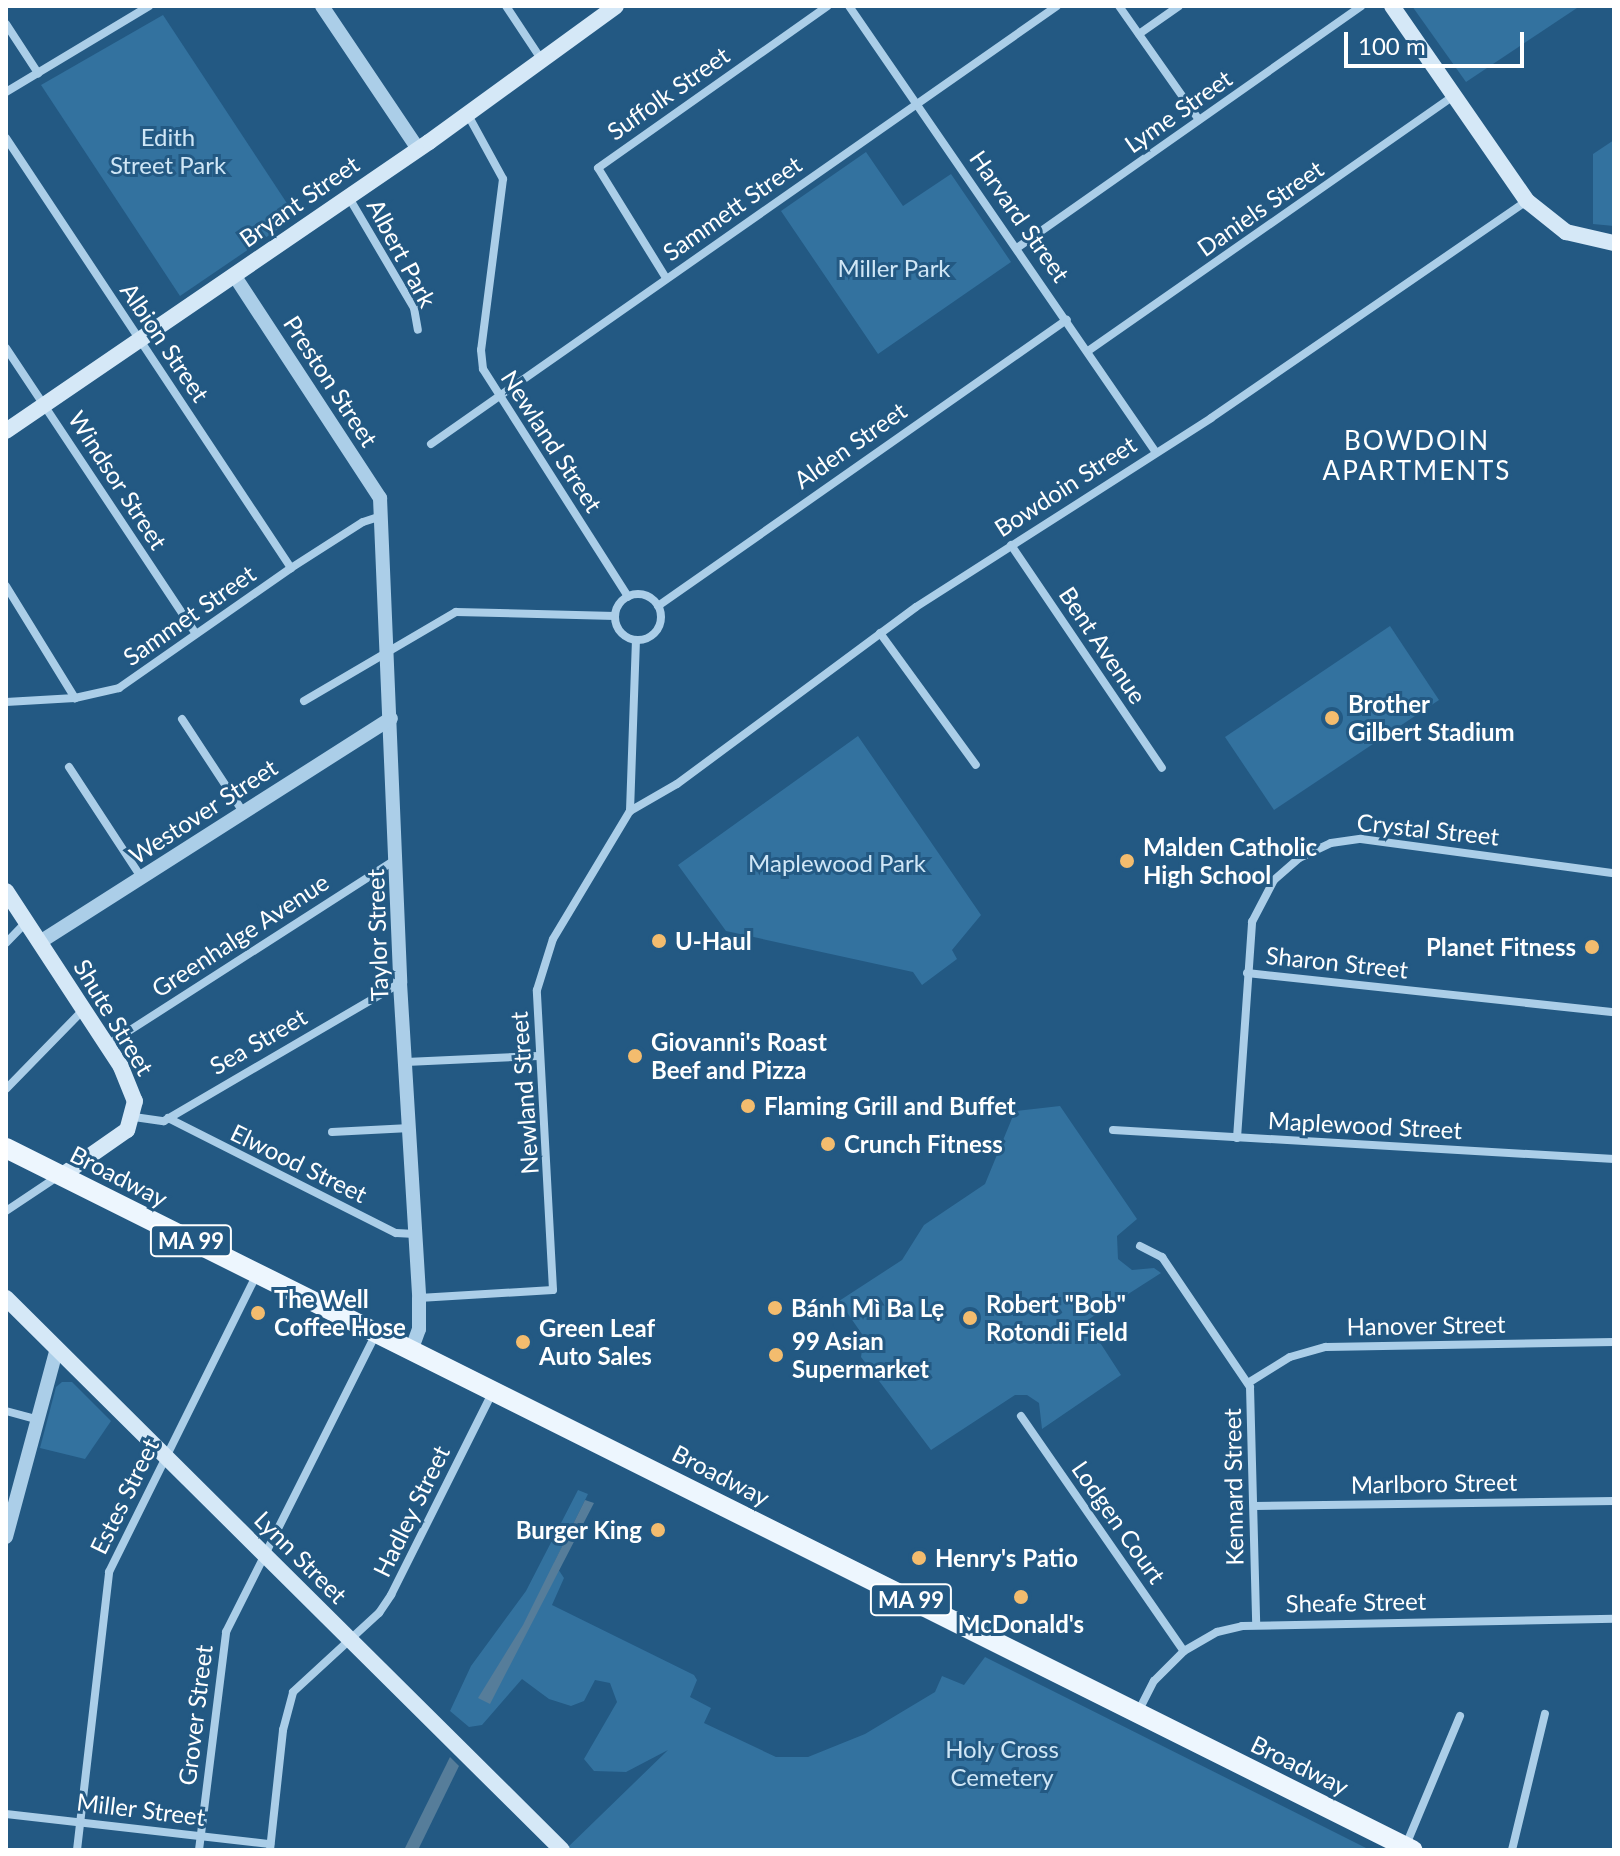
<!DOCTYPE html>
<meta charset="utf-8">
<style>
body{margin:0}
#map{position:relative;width:1620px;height:1856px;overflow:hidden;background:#235983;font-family:Lato,sans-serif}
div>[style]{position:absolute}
.green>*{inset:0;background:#33729f}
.water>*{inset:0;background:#567d9a}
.minor>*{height:8px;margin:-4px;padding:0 4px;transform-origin:4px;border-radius:4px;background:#abcee8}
.minor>.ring{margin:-4px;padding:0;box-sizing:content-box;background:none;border:8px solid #abcee8;border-radius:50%}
.tertiary>*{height:14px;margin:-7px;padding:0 7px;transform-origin:7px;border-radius:7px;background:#abcee8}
.secondary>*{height:16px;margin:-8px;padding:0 8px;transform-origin:8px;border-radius:8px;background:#d5e8f7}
.primary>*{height:20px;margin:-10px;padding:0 10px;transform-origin:10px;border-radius:10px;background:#edf6fe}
.dots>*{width:22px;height:22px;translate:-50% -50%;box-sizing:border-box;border:4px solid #235983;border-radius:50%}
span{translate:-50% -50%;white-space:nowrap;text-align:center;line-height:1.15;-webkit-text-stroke:6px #235983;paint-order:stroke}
.shield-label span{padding:2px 6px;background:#235983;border:2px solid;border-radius:6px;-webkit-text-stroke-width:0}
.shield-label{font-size:22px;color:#fff;font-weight:700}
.street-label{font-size:24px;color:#fff}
.park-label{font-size:24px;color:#cfe6f6}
.poi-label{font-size:24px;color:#fff;font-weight:700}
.left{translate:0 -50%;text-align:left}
.right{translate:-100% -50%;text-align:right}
.neighbourhood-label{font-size:26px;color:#fff;letter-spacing:2px}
.frame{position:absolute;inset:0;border:8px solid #fff;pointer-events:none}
.scale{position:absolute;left:1344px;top:32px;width:180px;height:36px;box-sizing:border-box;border:4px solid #fff;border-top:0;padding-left:10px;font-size:24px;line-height:28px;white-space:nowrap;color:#fff;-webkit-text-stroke:6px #235983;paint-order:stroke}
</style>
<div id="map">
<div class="green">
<div style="clip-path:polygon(1412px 6px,1580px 6px,1466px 82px)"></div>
<div style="clip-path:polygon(163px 15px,296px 217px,180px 296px,41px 85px)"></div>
<div style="clip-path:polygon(1614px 140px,1614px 226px,1593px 224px,1593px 154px)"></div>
<div style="clip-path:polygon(866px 152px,903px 206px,951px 174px,1011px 262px,878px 354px,781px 211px)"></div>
<div style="clip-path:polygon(1390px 626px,1439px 700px,1274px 810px,1225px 737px)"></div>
<div style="clip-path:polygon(858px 736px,981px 915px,952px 950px,957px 959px,922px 985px,913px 972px,726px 931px,678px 865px)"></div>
<div style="clip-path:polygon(1060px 1106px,1137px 1219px,1117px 1236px,1118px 1259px,1132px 1270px,1154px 1268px,1161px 1273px,1086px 1321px,1121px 1375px,1042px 1429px,1039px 1403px,1027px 1395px,1015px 1395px,931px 1450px,861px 1357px,864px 1337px,839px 1301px,902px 1260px,924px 1225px,985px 1184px,1015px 1111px)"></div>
<div style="clip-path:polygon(62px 1382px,72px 1382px,111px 1421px,85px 1459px,40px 1448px,56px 1387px)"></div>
<div style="clip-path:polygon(578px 1490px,588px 1494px,554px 1563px,564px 1578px,552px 1605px,694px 1675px,697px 1680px,690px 1697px,711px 1708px,704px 1723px,776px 1757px,808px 1757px,865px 1734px,935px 1692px,942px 1676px,964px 1685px,985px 1657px,1370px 1850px,565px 1850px,668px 1750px,626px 1772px,594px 1771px,584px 1759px,617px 1702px,610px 1683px,595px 1680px,584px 1701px,571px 1706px,549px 1699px,522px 1679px,482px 1725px,469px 1727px,450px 1711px,471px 1666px,526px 1591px)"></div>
</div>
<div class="water">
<div style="clip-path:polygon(585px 1500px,594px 1503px,490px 1704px,478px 1698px,523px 1625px)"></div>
<div style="clip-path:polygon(450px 1757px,459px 1766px,418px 1850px,404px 1850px)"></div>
</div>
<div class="minor">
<div style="left:506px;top:6px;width:67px;rotate:56.5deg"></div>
<div style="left:849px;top:6px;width:540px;rotate:55.49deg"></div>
<div style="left:1119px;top:6px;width:139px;rotate:54.9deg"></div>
<div style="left:6px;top:24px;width:59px;rotate:56.9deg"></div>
<div style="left:1139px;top:34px;width:49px;rotate:-35deg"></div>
<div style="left:6px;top:92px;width:167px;rotate:-31deg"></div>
<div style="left:468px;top:115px;width:73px;rotate:61.3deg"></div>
<div style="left:503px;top:179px;width:172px;rotate:97.3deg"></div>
<div style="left:481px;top:350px;width:19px;rotate:84deg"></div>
<div style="left:483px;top:369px;width:270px;rotate:57.5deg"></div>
<div style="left:6px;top:138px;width:516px;rotate:56.46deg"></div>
<div style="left:348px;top:196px;width:130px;rotate:59.5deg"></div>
<div style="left:414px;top:308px;width:22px;rotate:80deg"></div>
<div style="left:1017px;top:248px;width:421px;rotate:-35.1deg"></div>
<div style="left:666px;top:278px;width:129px;rotate:-121.7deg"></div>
<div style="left:598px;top:168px;width:281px;rotate:-35.2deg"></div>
<div style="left:6px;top:348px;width:343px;rotate:56.4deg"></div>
<div style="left:1088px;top:351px;width:446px;rotate:-34.9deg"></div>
<div style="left:431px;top:444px;width:764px;rotate:-34.98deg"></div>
<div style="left:1011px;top:545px;width:269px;rotate:55.9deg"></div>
<div style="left:6px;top:586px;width:132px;rotate:58.4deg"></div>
<div class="ring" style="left:615px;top:594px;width:38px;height:38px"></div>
<div style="left:658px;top:606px;width:499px;rotate:-35deg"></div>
<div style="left:880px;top:633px;width:163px;rotate:54deg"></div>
<div style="left:304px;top:701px;width:176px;rotate:-30.4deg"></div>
<div style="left:456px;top:612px;width:159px;rotate:1.4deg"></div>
<div style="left:6px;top:702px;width:69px;rotate:-3.3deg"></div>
<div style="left:75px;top:698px;width:45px;rotate:-12.8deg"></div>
<div style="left:119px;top:688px;width:210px;rotate:-34.9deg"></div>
<div style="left:291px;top:568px;width:85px;rotate:-32.6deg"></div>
<div style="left:363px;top:522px;width:19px;rotate:-18deg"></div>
<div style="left:182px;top:719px;width:111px;rotate:56.7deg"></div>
<div style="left:69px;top:767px;width:131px;rotate:56.8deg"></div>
<div style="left:630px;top:811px;width:54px;rotate:-29.9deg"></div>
<div style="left:677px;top:784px;width:297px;rotate:-36.5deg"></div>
<div style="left:916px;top:607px;width:350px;rotate:-32.6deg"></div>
<div style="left:1211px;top:418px;width:383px;rotate:-34.5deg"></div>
<div style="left:6px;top:943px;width:29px;rotate:-46deg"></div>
<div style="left:1247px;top:973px;width:369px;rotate:6.1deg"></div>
<div style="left:107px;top:1045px;width:342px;rotate:-32.7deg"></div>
<div style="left:406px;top:1062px;width:132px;rotate:-2.6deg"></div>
<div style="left:6px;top:1089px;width:112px;rotate:-45.7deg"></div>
<div style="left:134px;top:1117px;width:30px;rotate:8deg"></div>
<div style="left:164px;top:1121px;width:273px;rotate:-30.3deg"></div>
<div style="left:168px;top:1118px;width:255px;rotate:26.8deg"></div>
<div style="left:396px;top:1233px;width:19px;rotate:3deg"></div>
<div style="left:1113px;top:1130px;width:502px;rotate:3.31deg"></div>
<div style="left:332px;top:1132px;width:78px;rotate:-2.9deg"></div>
<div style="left:1237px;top:1138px;width:217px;rotate:-86deg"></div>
<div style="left:1252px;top:922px;width:47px;rotate:-62.4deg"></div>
<div style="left:1274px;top:880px;width:33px;rotate:-41deg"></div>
<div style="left:1299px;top:858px;width:35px;rotate:-25deg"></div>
<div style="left:1331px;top:843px;width:30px;rotate:-8deg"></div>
<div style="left:1361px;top:839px;width:255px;rotate:7.7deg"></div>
<div style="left:6px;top:1211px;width:61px;rotate:-33.7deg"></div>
<div style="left:1140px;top:1246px;width:25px;rotate:27deg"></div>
<div style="left:1162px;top:1257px;width:157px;rotate:55.9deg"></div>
<div style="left:1250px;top:1387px;width:237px;rotate:88.5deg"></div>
<div style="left:419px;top:1298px;width:134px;rotate:-3.4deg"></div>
<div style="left:553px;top:1290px;width:300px;rotate:-93.1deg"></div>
<div style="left:537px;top:990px;width:53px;rotate:-72.6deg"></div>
<div style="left:553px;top:939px;width:149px;rotate:-59deg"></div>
<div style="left:630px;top:811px;width:171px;rotate:-88deg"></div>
<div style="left:1248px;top:1383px;width:49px;rotate:-31.8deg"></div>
<div style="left:1290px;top:1357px;width:37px;rotate:-16deg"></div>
<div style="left:1326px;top:1347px;width:288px;rotate:-1deg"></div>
<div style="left:6px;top:1411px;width:31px;rotate:15deg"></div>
<div style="left:1021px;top:1416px;width:286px;rotate:55.3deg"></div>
<div style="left:1254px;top:1506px;width:360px;rotate:-0.8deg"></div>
<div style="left:1137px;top:1714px;width:37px;rotate:-63deg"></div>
<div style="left:1154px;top:1681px;width:42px;rotate:-45deg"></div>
<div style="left:1184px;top:1651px;width:38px;rotate:-30deg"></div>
<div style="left:1217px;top:1632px;width:26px;rotate:-13deg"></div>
<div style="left:1242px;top:1626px;width:372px;rotate:-1.1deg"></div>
<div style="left:6px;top:1814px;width:266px;rotate:6.5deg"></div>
<div style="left:1406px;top:1845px;width:140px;rotate:-67.3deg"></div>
<div style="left:77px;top:1850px;width:280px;rotate:-83.4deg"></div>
<div style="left:109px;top:1572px;width:333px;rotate:-63.6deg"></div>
<div style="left:199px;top:1850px;width:220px;rotate:-82.9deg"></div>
<div style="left:226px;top:1632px;width:334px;rotate:-63.3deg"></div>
<div style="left:270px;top:1850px;width:121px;rotate:-83.8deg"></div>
<div style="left:283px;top:1730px;width:39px;rotate:-75deg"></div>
<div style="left:293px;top:1692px;width:117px;rotate:-42.6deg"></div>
<div style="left:379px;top:1613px;width:22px;rotate:-56deg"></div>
<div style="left:391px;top:1595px;width:228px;rotate:-63.4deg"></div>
<div style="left:1512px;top:1850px;width:140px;rotate:-76.4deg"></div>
</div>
<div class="tertiary">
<div style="left:322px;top:6px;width:172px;rotate:56.1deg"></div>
<div style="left:234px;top:275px;width:267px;rotate:56.8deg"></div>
<div style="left:380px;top:498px;width:485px;rotate:87.6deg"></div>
<div style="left:400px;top:983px;width:316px;rotate:86.5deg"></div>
<div style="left:419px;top:1298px;width:31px;rotate:90deg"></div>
<div style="left:419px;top:1329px;width:23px;rotate:110deg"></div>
<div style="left:40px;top:942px;width:416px;rotate:-32.5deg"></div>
<div style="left:6px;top:1537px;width:196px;rotate:-74.9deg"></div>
</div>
<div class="secondary">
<div style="left:1392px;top:6px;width:237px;rotate:55.3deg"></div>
<div style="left:1527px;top:201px;width:50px;rotate:38.5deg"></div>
<div style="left:1566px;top:232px;width:49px;rotate:12.9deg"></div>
<div style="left:6px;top:431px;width:512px;rotate:-34.34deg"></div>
<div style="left:429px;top:142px;width:231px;rotate:-36deg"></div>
<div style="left:6px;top:891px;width:210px;rotate:56.8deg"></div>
<div style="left:121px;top:1067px;width:37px;rotate:68deg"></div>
<div style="left:135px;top:1101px;width:30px;rotate:105deg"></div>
<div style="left:127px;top:1130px;width:80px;rotate:145.1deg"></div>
<div style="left:6px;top:1298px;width:783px;rotate:44.79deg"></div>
</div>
<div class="primary">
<div style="left:6px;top:1148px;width:1572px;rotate:26.53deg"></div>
</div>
<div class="dots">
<div style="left:1332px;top:718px;background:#f3bc6e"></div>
<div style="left:1127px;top:861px;background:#f3bc6e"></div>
<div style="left:659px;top:941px;background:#f3bc6e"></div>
<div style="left:1592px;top:947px;background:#f3bc6e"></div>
<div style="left:635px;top:1056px;background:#f3bc6e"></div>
<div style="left:748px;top:1106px;background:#f3bc6e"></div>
<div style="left:828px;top:1144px;background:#f3bc6e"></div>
<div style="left:775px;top:1308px;background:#f3bc6e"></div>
<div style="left:258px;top:1313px;background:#f3bc6e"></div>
<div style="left:970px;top:1318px;background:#f3bc6e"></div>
<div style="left:523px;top:1342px;background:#f3bc6e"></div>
<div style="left:776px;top:1355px;background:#f3bc6e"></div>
<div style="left:658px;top:1530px;background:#f3bc6e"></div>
<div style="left:919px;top:1558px;background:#f3bc6e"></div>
<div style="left:1021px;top:1597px;background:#f3bc6e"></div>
</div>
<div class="shield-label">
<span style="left:191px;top:1241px">MA 99</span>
<span style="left:911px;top:1600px">MA 99</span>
</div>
<div class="street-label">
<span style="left:668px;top:93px;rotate:-35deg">Suffolk Street</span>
<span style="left:1178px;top:111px;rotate:-35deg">Lyme Street</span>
<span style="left:299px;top:201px;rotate:-35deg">Bryant Street</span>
<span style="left:732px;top:208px;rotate:-35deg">Sammett Street</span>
<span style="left:1260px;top:208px;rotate:-35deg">Daniels Street</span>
<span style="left:1020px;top:216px;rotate:55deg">Harvard Street</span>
<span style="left:402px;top:253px;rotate:62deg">Albert Park</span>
<span style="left:165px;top:342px;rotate:56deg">Albion Street</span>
<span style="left:331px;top:381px;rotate:57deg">Preston Street</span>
<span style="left:552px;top:441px;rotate:57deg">Newland Street</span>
<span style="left:850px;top:445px;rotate:-35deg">Alden Street</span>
<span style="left:118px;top:480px;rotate:57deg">Windsor Street</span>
<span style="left:1065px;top:486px;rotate:-33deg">Bowdoin Street</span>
<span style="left:189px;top:615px;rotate:-35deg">Sammet Street</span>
<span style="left:1103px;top:645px;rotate:56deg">Bent Avenue</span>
<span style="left:203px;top:811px;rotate:-33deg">Westover Street</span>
<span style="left:1428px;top:829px;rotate:6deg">Crystal Street</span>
<span style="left:240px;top:935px;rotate:-33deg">Greenhalge Avenue</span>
<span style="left:377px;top:935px;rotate:-92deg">Taylor Street</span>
<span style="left:1337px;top:962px;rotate:6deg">Sharon Street</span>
<span style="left:114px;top:1017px;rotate:59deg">Shute Street</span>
<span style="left:258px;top:1041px;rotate:-30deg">Sea Street</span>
<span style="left:524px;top:1093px;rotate:-94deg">Newland Street</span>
<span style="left:1365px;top:1125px;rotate:3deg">Maplewood Street</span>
<span style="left:299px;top:1163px;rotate:26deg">Elwood Street</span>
<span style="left:119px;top:1176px;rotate:27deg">Broadway</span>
<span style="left:1426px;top:1325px;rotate:-1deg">Hanover Street</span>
<span style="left:721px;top:1475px;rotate:27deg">Broadway</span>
<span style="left:1434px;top:1483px;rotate:-1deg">Marlboro Street</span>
<span style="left:1233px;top:1487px;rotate:-91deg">Kennard Street</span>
<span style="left:124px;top:1496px;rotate:-64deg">Estes Street</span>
<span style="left:411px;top:1511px;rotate:-64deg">Hadley Street</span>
<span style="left:1119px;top:1522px;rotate:55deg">Lodgen Court</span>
<span style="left:301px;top:1557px;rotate:45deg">Lynn Street</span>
<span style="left:1356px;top:1602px;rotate:-1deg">Sheafe Street</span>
<span style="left:195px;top:1715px;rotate:-83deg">Grover Street</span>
<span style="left:1300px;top:1765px;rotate:26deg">Broadway</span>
<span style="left:141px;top:1809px;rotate:7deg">Miller Street</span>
</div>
<div class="park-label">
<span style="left:168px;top:151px">Edith<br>Street Park</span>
<span style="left:894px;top:268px">Miller Park</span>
<span style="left:837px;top:863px">Maplewood Park</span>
<span style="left:1002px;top:1763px">Holy Cross<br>Cemetery</span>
</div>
<div class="poi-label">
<span class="left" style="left:1348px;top:718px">Brother<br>Gilbert Stadium</span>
<span class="left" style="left:1143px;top:861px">Malden Catholic<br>High School</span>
<span class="left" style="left:675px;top:941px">U-Haul</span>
<span class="right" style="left:1576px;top:947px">Planet Fitness</span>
<span class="left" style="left:651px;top:1056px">Giovanni's Roast<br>Beef and Pizza</span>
<span class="left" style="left:764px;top:1106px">Flaming Grill and Buffet</span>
<span class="left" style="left:844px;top:1144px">Crunch Fitness</span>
<span class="left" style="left:274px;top:1313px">The Well<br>Coffee Hose</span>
<span class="left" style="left:986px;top:1318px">Robert "Bob"<br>Rotondi Field</span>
<span class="left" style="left:791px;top:1308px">Bánh Mì Ba Lẹ</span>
<span class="left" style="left:539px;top:1342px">Green Leaf<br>Auto Sales</span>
<span class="left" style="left:792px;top:1355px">99 Asian<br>Supermarket</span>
<span class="right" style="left:642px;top:1530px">Burger King</span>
<span class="left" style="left:935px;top:1558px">Henry's Patio</span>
<span style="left:1021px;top:1624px">McDonald's</span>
</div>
<div class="neighbourhood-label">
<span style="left:1417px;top:456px">BOWDOIN<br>APARTMENTS</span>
</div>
<div class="frame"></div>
<div class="scale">100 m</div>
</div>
